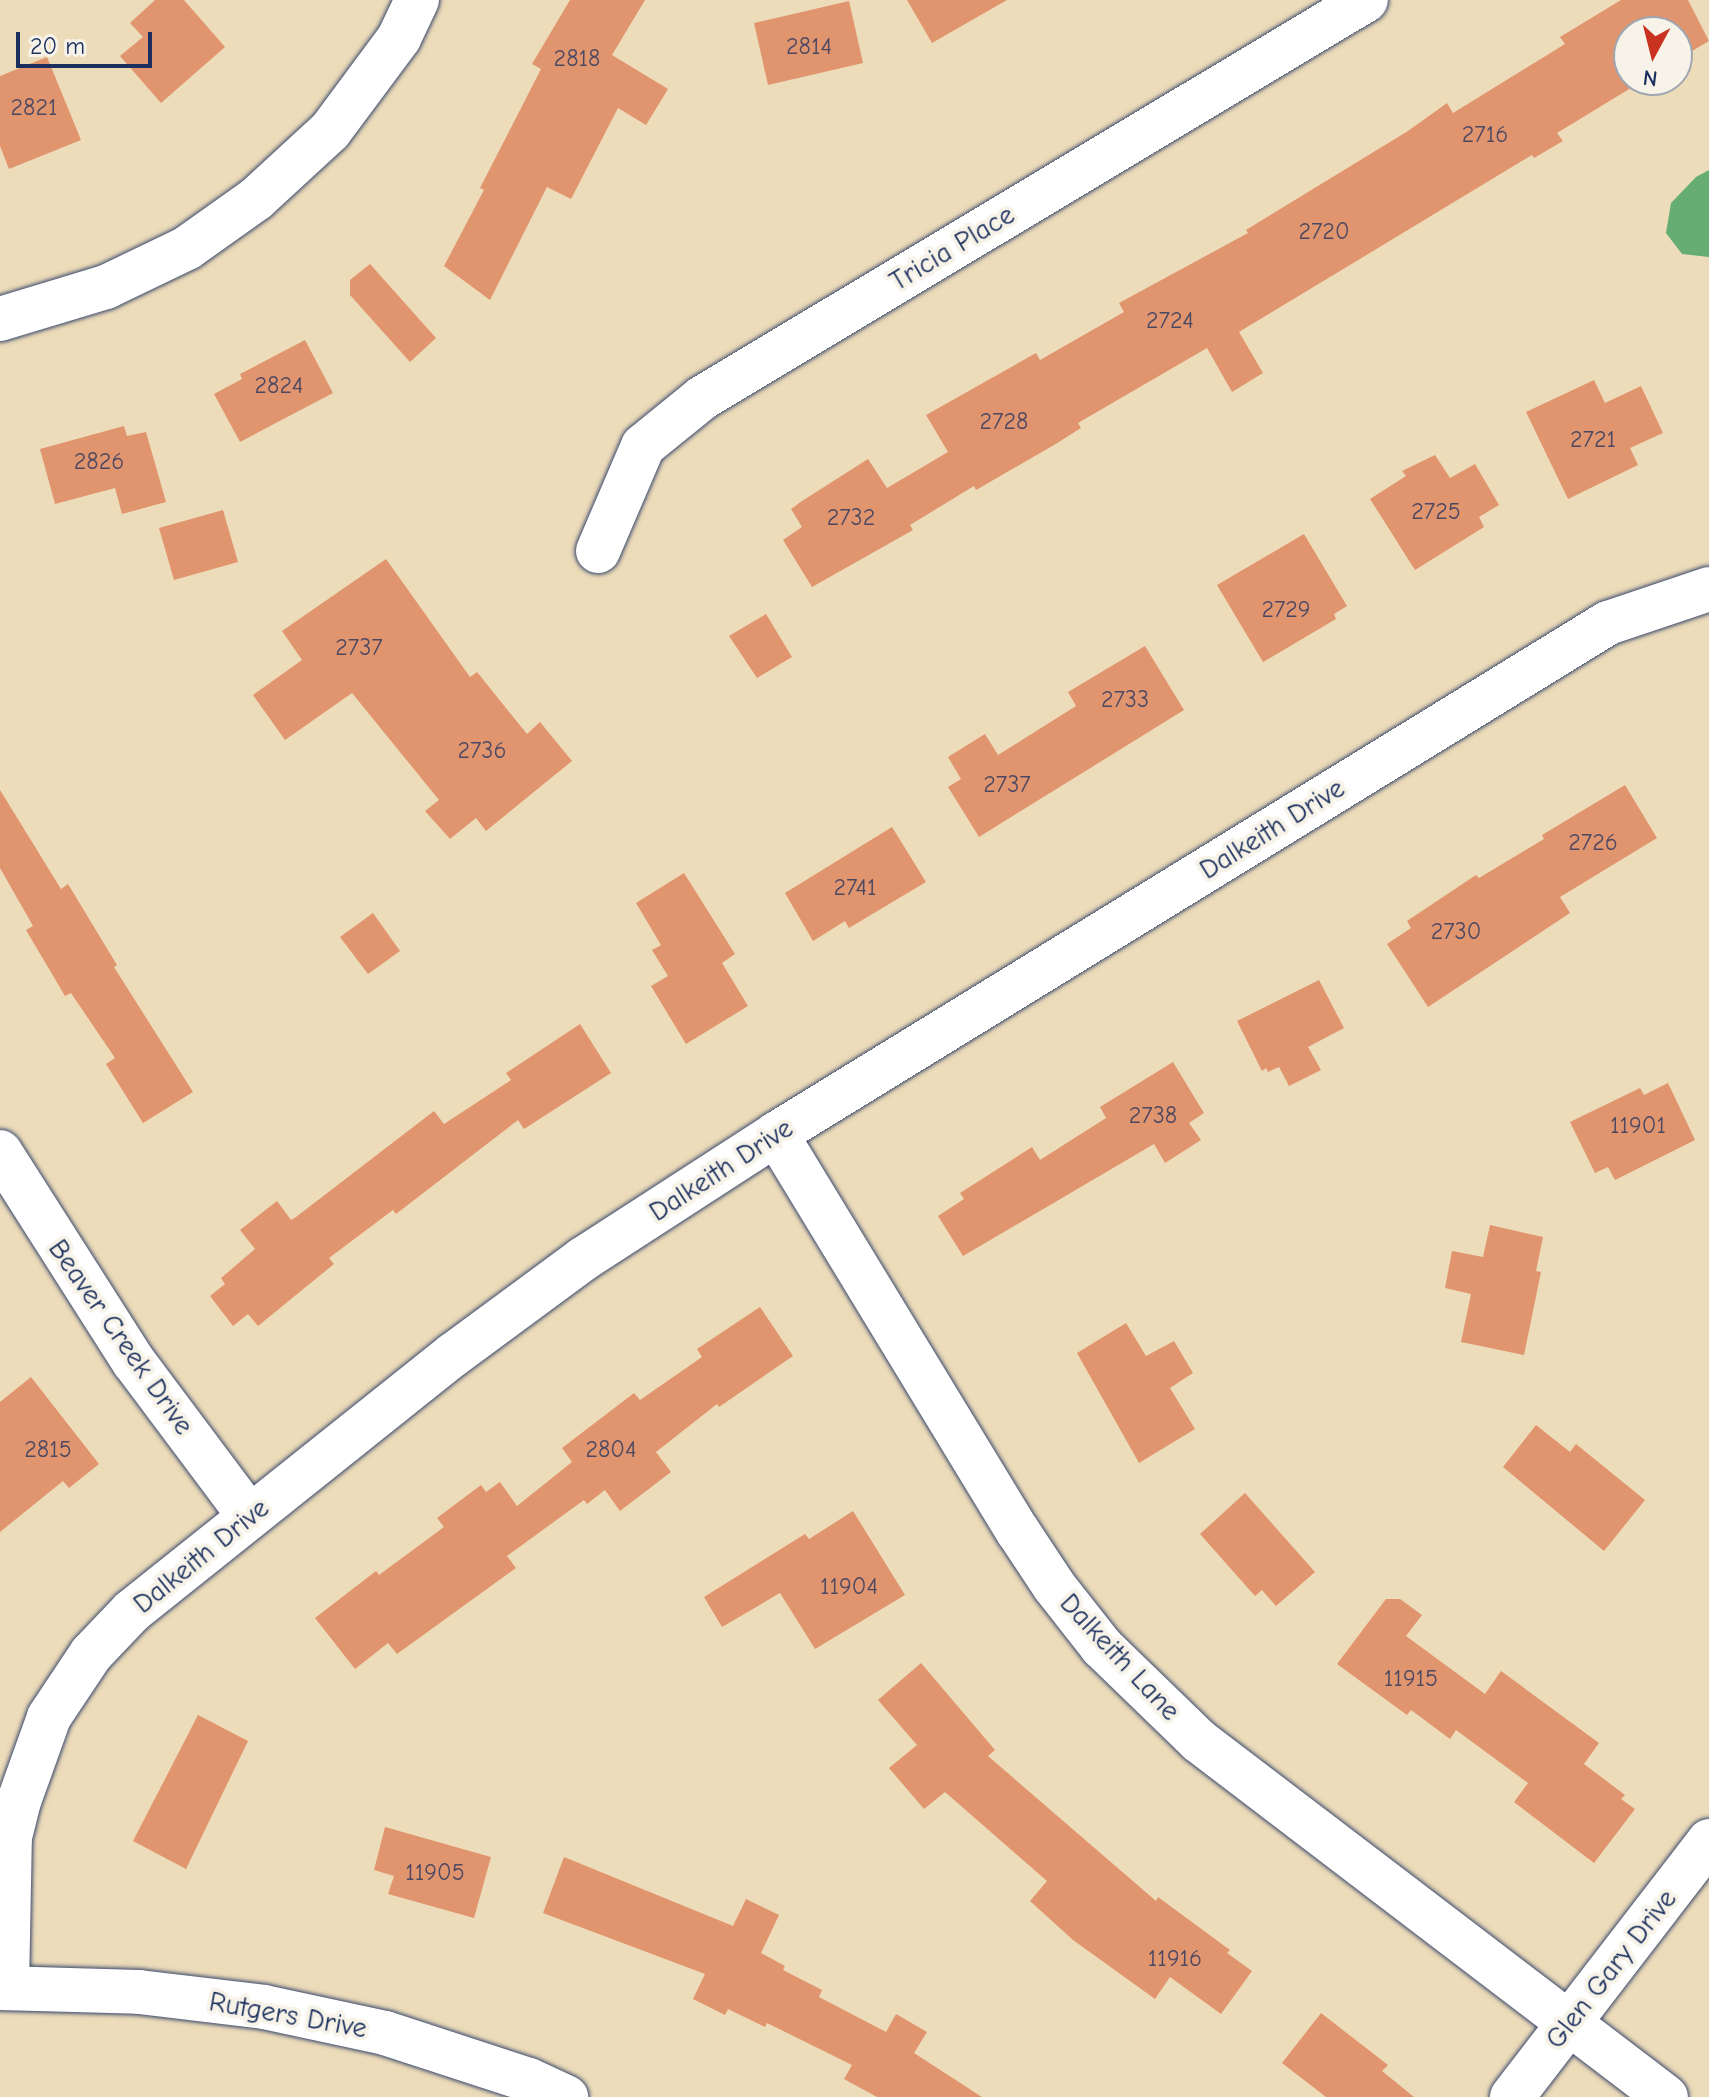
<!DOCTYPE html>
<style>
body{margin:0}
#map{position:relative;width:1709px;height:2097px;overflow:hidden;background:#eddcba;font-family:"Comic Neue",sans-serif}
div>[style]{position:absolute}
.forest>*{inset:0;background:#66ad74}
.building>*{inset:0;background:#e1956e}
.roads{filter:drop-shadow(0 0 2px #3a496c) drop-shadow(0 0 2px #3a496c)}
.minor>*{height:44px;margin:-22px;padding:0 22px;transform-origin:22px;border-radius:22px;background:#fff}
span{translate:-50% -50%;white-space:nowrap;text-align:center;line-height:1.15;-webkit-text-stroke:8px #f7f3e8;paint-order:stroke}
.number-label{font-size:24px;color:#4c4862}
.number-label span{-webkit-text-stroke-width:0}
.street-label{font-size:28px;color:#1b2f5e}
.north{position:absolute;left:1613px;top:16px;width:80px;height:80px;box-sizing:border-box;background:#f7f3e8;border:2px solid #9fa5b1;border-radius:50%;rotate:187deg;font-size:22px;font-weight:700;line-height:32px;text-align:center;color:#1b2f5e}
.north::after{content:'';display:block;margin:auto;width:28px;height:36px;background:#c8321e;clip-path:polygon(50% 0,100% 100%,50% 72%,0 100%)}
.scale{position:absolute;left:16px;top:32px;width:136px;height:36px;box-sizing:border-box;border:4px solid #1b2f5e;border-top:0;padding-left:10px;font-size:24px;line-height:28px;white-space:nowrap;color:#1b2f5e;-webkit-text-stroke:6px #f7f3e8;paint-order:stroke}
</style>
<div id="map">
<div class="forest">
<div style="clip-path:polygon(1709px 170px,1709px 257px,1682px 254px,1666px 233px,1671px 203px,1696px 177px)"></div>
</div>
<div class="building">
<div style="clip-path:polygon(155px 0,184px 0,225px 47px,161px 103px,120px 56px,143px 37px,130px 23px)"></div>
<div style="clip-path:polygon(570px 0,645px 0,612px 55px,668px 89px,646px 125px,618px 108px,571px 199px,547px 187px,490px 300px,444px 266px,484px 190px,480px 188px,541px 69px,532px 64px)"></div>
<div style="clip-path:polygon(907px 0,1007px 0,932px 43px)"></div>
<div style="clip-path:polygon(1621px 0,1688px 0,1709px 41px,1677px 60px,1677px 32px,1629px 32px,1629px 80px,1644px 80px,1557px 133px,1563px 141px,1534px 158px,1532px 155px,1239px 332px,1263px 373px,1232px 392px,1207px 348px,1078px 423px,1081px 428px,1054px 445px,976px 490px,974px 486px,910px 525px,913px 530px,812px 587px,783px 540px,802px 527px,791px 509px,802px 501px,868px 459px,887px 488px,948px 452px,926px 415px,1036px 353px,1040px 360px,1124px 312px,1119px 303px,1248px 233px,1246px 230px,1408px 131px,1447px 103px,1453px 113px,1565px 44px,1560px 37px)"></div>
<div style="clip-path:polygon(849px 1px,863px 63px,768px 85px,754px 23px)"></div>
<div style="clip-path:polygon(47px 57px,81px 140px,9px 169px,0 146px,0 76px)"></div>
<div style="clip-path:polygon(370px 264px,436px 338px,410px 362px,350px 295px,350px 280px)"></div>
<div style="clip-path:polygon(305px 340px,333px 393px,240px 442px,214px 394px,242px 379px,240px 374px)"></div>
<div style="clip-path:polygon(1594px 380px,1605px 403px,1641px 386px,1663px 433px,1630px 448px,1638px 465px,1568px 499px,1526px 412px)"></div>
<div style="clip-path:polygon(124px 426px,127px 436px,146px 432px,166px 502px,122px 514px,115px 488px,55px 504px,40px 449px)"></div>
<div style="clip-path:polygon(1435px 455px,1450px 478px,1475px 464px,1499px 505px,1479px 517px,1484px 527px,1415px 570px,1370px 499px,1406px 476px,1402px 471px)"></div>
<div style="clip-path:polygon(223px 510px,238px 562px,174px 580px,159px 528px)"></div>
<div style="clip-path:polygon(1304px 534px,1347px 606px,1334px 614px,1336px 619px,1263px 662px,1217px 585px)"></div>
<div style="clip-path:polygon(386px 559px,470px 677px,477px 672px,527px 734px,540px 722px,572px 761px,486px 831px,476px 818px,450px 839px,425px 811px,439px 800px,352px 693px,285px 740px,253px 695px,302px 660px,282px 631px)"></div>
<div style="clip-path:polygon(766px 614px,792px 657px,757px 678px,729px 636px)"></div>
<div style="clip-path:polygon(1145px 646px,1184px 710px,979px 837px,948px 787px,961px 779px,948px 757px,985px 734px,998px 755px,1076px 706px,1068px 692px)"></div>
<div style="clip-path:polygon(1625px 785px,1657px 838px,1560px 897px,1570px 913px,1428px 1007px,1387px 944px,1411px 928px,1407px 921px,1476px 875px,1479px 878px,1544px 839px,1542px 835px)"></div>
<div style="clip-path:polygon(0 790px,61px 889px,68px 884px,117px 965px,114px 967px,193px 1092px,143px 1123px,106px 1064px,115px 1058px,71px 993px,65px 996px,26px 930px,33px 926px,0 868px)"></div>
<div style="clip-path:polygon(892px 827px,926px 882px,849px 928px,845px 921px,813px 941px,785px 893px)"></div>
<div style="clip-path:polygon(684px 873px,735px 954px,722px 963px,748px 1006px,686px 1044px,651px 986px,668px 976px,652px 950px,661px 945px,636px 903px)"></div>
<div style="clip-path:polygon(373px 913px,400px 951px,368px 974px,340px 937px)"></div>
<div style="clip-path:polygon(1319px 980px,1344px 1028px,1308px 1047px,1321px 1070px,1289px 1086px,1279px 1067px,1268px 1072px,1266px 1068px,1262px 1071px,1237px 1021px)"></div>
<div style="clip-path:polygon(580px 1024px,611px 1073px,524px 1129px,518px 1120px,396px 1214px,393px 1210px,329px 1258px,334px 1264px,258px 1326px,248px 1314px,233px 1326px,210px 1296px,225px 1284px,221px 1278px,255px 1249px,240px 1230px,277px 1201px,291px 1220px,296px 1217px,434px 1111px,444px 1124px,511px 1080px,506px 1073px)"></div>
<div style="clip-path:polygon(1173px 1062px,1204px 1113px,1189px 1123px,1201px 1140px,1165px 1163px,1154px 1144px,963px 1256px,938px 1216px,964px 1199px,960px 1193px,1032px 1147px,1040px 1160px,1106px 1118px,1100px 1107px)"></div>
<div style="clip-path:polygon(1668px 1083px,1695px 1140px,1615px 1180px,1608px 1167px,1595px 1173px,1570px 1122px,1640px 1088px,1644px 1095px)"></div>
<div style="clip-path:polygon(1490px 1225px,1543px 1237px,1536px 1271px,1541px 1272px,1524px 1355px,1461px 1342px,1471px 1294px,1445px 1288px,1452px 1251px,1483px 1257px)"></div>
<div style="clip-path:polygon(760px 1307px,793px 1356px,719px 1407px,717px 1404px,656px 1452px,671px 1472px,620px 1511px,605px 1490px,587px 1504px,584px 1500px,507px 1556px,516px 1568px,397px 1654px,388px 1643px,355px 1669px,315px 1618px,376px 1571px,379px 1575px,444px 1527px,437px 1518px,481px 1485px,486px 1492px,500px 1482px,517px 1506px,572px 1462px,562px 1448px,634px 1393px,640px 1400px,702px 1357px,697px 1349px)"></div>
<div style="clip-path:polygon(1126px 1323px,1146px 1356px,1174px 1341px,1193px 1373px,1170px 1388px,1195px 1429px,1139px 1463px,1077px 1353px)"></div>
<div style="clip-path:polygon(31px 1377px,99px 1464px,69px 1488px,63px 1481px,0 1532px,0 1402px)"></div>
<div style="clip-path:polygon(1536px 1425px,1570px 1452px,1576px 1444px,1645px 1500px,1604px 1551px,1503px 1467px)"></div>
<div style="clip-path:polygon(1245px 1493px,1315px 1572px,1276px 1606px,1262px 1590px,1255px 1596px,1200px 1534px)"></div>
<div style="clip-path:polygon(853px 1511px,905px 1595px,815px 1649px,780px 1593px,722px 1627px,704px 1597px,805px 1534px,809px 1539px)"></div>
<div style="clip-path:polygon(1386px 1599px,1400px 1599px,1422px 1615px,1406px 1636px,1485px 1694px,1501px 1671px,1599px 1743px,1584px 1764px,1625px 1795px,1621px 1799px,1635px 1809px,1594px 1863px,1514px 1802px,1528px 1783px,1456px 1730px,1450px 1739px,1411px 1710px,1407px 1715px,1337px 1664px)"></div>
<div style="clip-path:polygon(921px 1663px,995px 1750px,988px 1756px,1156px 1901px,1158px 1897px,1230px 1950px,1227px 1953px,1252px 1971px,1221px 2014px,1170px 1977px,1155px 1999px,1073px 1940px,1030px 1901px,1047px 1881px,945px 1792px,924px 1809px,889px 1768px,917px 1745px,878px 1700px)"></div>
<div style="clip-path:polygon(198px 1715px,248px 1741px,186px 1869px,133px 1841px)"></div>
<div style="clip-path:polygon(385px 1827px,491px 1857px,474px 1918px,388px 1894px,394px 1876px,374px 1870px)"></div>
<div style="clip-path:polygon(564px 1857px,733px 1926px,746px 1899px,779px 1915px,761px 1953px,785px 1966px,783px 1970px,822px 1990px,819px 1997px,886px 2032px,896px 2014px,927px 2032px,914px 2053px,982px 2097px,877px 2097px,844px 2079px,852px 2065px,767px 2023px,765px 2027px,728px 2009px,725px 2015px,693px 1999px,705px 1974px,543px 1913px)"></div>
<div style="clip-path:polygon(1321px 2013px,1388px 2065px,1382px 2071px,1414px 2097px,1326px 2097px,1282px 2063px)"></div>
</div>
<div class="roads">
<div class="minor">
<div style="left:0;top:319px;width:111px;rotate:-16.8deg"></div>
<div style="left:106px;top:287px;width:90px;rotate:-25.7deg"></div>
<div style="left:187px;top:248px;width:85px;rotate:-35.4deg"></div>
<div style="left:256px;top:199px;width:100px;rotate:-42.6deg"></div>
<div style="left:330px;top:131px;width:116px;rotate:-53.4deg"></div>
<div style="left:399px;top:38px;width:42px;rotate:-64.7deg"></div>
<div style="left:598px;top:551px;width:114px;rotate:-66.8deg"></div>
<div style="left:643px;top:446px;width:76px;rotate:-39.1deg"></div>
<div style="left:702px;top:398px;width:774px;rotate:-30.94deg"></div>
<div style="left:776px;top:1134px;width:464px;rotate:58.7deg"></div>
<div style="left:1017px;top:1530px;width:67px;rotate:56.5deg"></div>
<div style="left:1054px;top:1586px;width:78px;rotate:51.8deg"></div>
<div style="left:1102px;top:1647px;width:135px;rotate:44.1deg"></div>
<div style="left:1199px;top:1741px;width:587px;rotate:37.32deg"></div>
<div style="left:0;top:1152px;width:249px;rotate:57.5deg"></div>
<div style="left:134px;top:1362px;width:192px;rotate:53.2deg"></div>
<div style="left:0;top:1988px;width:139px;rotate:1.6deg"></div>
<div style="left:139px;top:1992px;width:126px;rotate:6.8deg"></div>
<div style="left:264px;top:2007px;width:124px;rotate:12.1deg"></div>
<div style="left:385px;top:2033px;width:151px;rotate:18.1deg"></div>
<div style="left:529px;top:2080px;width:41px;rotate:24.7deg"></div>
<div style="left:7px;top:1988px;width:151px;rotate:-88.9deg"></div>
<div style="left:10px;top:1837px;width:37px;rotate:-76deg"></div>
<div style="left:19px;top:1801px;width:89px;rotate:-70.3deg"></div>
<div style="left:49px;top:1717px;width:76px;rotate:-56.3deg"></div>
<div style="left:91px;top:1654px;width:59px;rotate:-46.4deg"></div>
<div style="left:132px;top:1611px;width:411px;rotate:-38.6deg"></div>
<div style="left:453px;top:1355px;width:162px;rotate:-36.4deg"></div>
<div style="left:583px;top:1259px;width:230px;rotate:-32.9deg"></div>
<div style="left:776px;top:1134px;width:976px;rotate:-31.56deg"></div>
<div style="left:1608px;top:623px;width:107px;rotate:-18.6deg"></div>
<div style="left:1512px;top:2097px;width:323px;rotate:-52.4deg"></div>
</div>
</div>
<div class="number-label">
<span style="left:809px;top:47px">2814</span>
<span style="left:577px;top:59px">2818</span>
<span style="left:34px;top:108px">2821</span>
<span style="left:1485px;top:135px">2716</span>
<span style="left:1324px;top:232px">2720</span>
<span style="left:1170px;top:321px">2724</span>
<span style="left:279px;top:386px">2824</span>
<span style="left:1004px;top:422px">2728</span>
<span style="left:1593px;top:440px">2721</span>
<span style="left:99px;top:462px">2826</span>
<span style="left:1436px;top:512px">2725</span>
<span style="left:851px;top:518px">2732</span>
<span style="left:1286px;top:610px">2729</span>
<span style="left:359px;top:648px">2737</span>
<span style="left:1125px;top:700px">2733</span>
<span style="left:482px;top:751px">2736</span>
<span style="left:1007px;top:785px">2737</span>
<span style="left:1593px;top:843px">2726</span>
<span style="left:855px;top:888px">2741</span>
<span style="left:1456px;top:932px">2730</span>
<span style="left:1153px;top:1116px">2738</span>
<span style="left:1638px;top:1126px">11901</span>
<span style="left:48px;top:1450px">2815</span>
<span style="left:611px;top:1450px">2804</span>
<span style="left:849px;top:1587px">11904</span>
<span style="left:1411px;top:1679px">11915</span>
<span style="left:435px;top:1873px">11905</span>
<span style="left:1175px;top:1959px">11916</span>
</div>
<div class="street-label">
<span style="left:952px;top:248px;rotate:-31deg">Tricia Place</span>
<span style="left:1272px;top:829px;rotate:-32deg">Dalkeith Drive</span>
<span style="left:721px;top:1170px;rotate:-33deg">Dalkeith Drive</span>
<span style="left:121px;top:1337px;rotate:55deg">Beaver Creek Drive</span>
<span style="left:201px;top:1556px;rotate:-39deg">Dalkeith Drive</span>
<span style="left:1120px;top:1657px;rotate:47deg">Dalkeith Lane</span>
<span style="left:1611px;top:1969px;rotate:-52deg">Glen Gary Drive</span>
<span style="left:288px;top:2015px;rotate:10deg">Rutgers Drive</span>
</div>
<div class="north">N</div>
<div class="scale">20 m</div>
</div>
